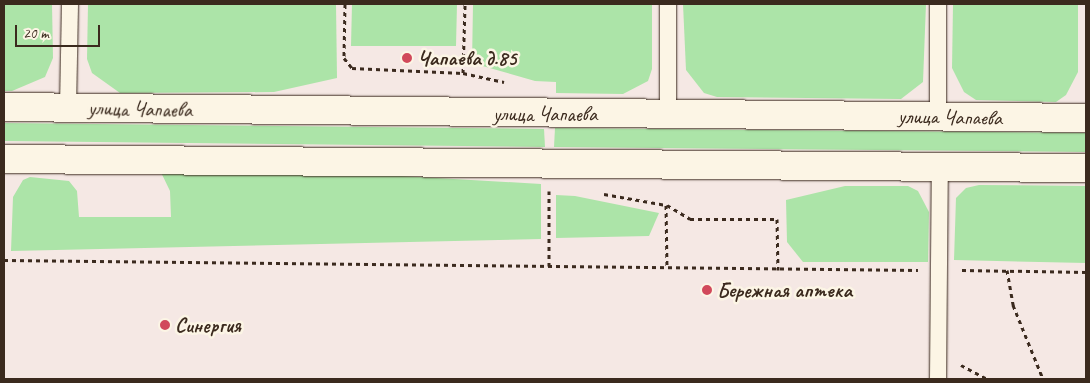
<!DOCTYPE html>
<meta charset="utf-8">
<style>
body{margin:0}
#map{position:relative;width:1090px;height:383px;overflow:hidden;background:#f5e8e4;font-family:Caveat,sans-serif}
div>[style]{position:absolute}
.green>*{inset:0;background:#ace4a8}
.path>*{height:3px;margin-top:-1.5px;transform-origin:0;background:repeating-linear-gradient(90deg,#3b2a1e 0 4px,transparent 0 8px)}
.roads{filter:drop-shadow(0 0 1px #3b2a1e) drop-shadow(0 0 1px #3b2a1e)}
.lane>*{height:16px;margin:-8px;padding:0 8px;transform-origin:8px;border-radius:8px;background:#fcf5e5}
.secondary>*{height:28px;margin:-14px;padding:0 14px;transform-origin:14px;border-radius:14px;background:#fcf5e5}
.dots>*{width:14px;height:14px;translate:-50% -50%;box-sizing:border-box;border:2px solid #fcf5e5;border-radius:50%}
span{translate:-50% -50%;white-space:nowrap;text-align:center;line-height:1.15;-webkit-text-stroke:5px #fcf5e5;paint-order:stroke}
.poi-label{font-size:21px;color:#3b2a1e;font-weight:700}
.left{translate:0 -50%;text-align:left}
.street-label{font-size:21px;color:#3b2a1e}
.frame{position:absolute;inset:0;border:5px solid #3b2a1e;pointer-events:none}
.scale{position:absolute;left:15px;top:25px;width:85px;height:22px;box-sizing:border-box;border:2px solid #3b2a1e;border-top:0;padding-left:6px;font-size:15px;line-height:18px;white-space:nowrap;color:#3b2a1e;-webkit-text-stroke:4px #fcf5e5;paint-order:stroke}
</style>
<div id="map">
<div class="green">
<div style="clip-path:polygon(4px 4px,52px 4px,53px 58px,45px 77px,12px 91px,4px 91px)"></div>
<div style="clip-path:polygon(88px 4px,336px 4px,337px 78px,274px 92px,120px 93px,92px 73px,87px 59px)"></div>
<div style="clip-path:polygon(352px 4px,457px 4px,456px 46px,351px 46px)"></div>
<div style="clip-path:polygon(473px 4px,652px 4px,652px 69px,648px 81px,623px 94px,556px 93px,556px 82px,535px 81px,472px 63px)"></div>
<div style="clip-path:polygon(683px 4px,926px 4px,923px 82px,901px 99px,717px 97px,704px 93px,686px 70px)"></div>
<div style="clip-path:polygon(953px 4px,1078px 4px,1078px 72px,1066px 95px,1056px 102px,976px 100px,964px 92px,952px 68px)"></div>
<div style="clip-path:polygon(4px 123px,544px 129px,545px 147px,4px 141px)"></div>
<div style="clip-path:polygon(555px 128px,1086px 133px,1086px 152px,554px 147px)"></div>
<div style="clip-path:polygon(156px 162px,541px 184px,541px 239px,11px 251px,13px 197px,23px 180px,30px 177px,69px 181px,77px 191px,79px 217px,171px 217px,170px 191px)"></div>
<div style="clip-path:polygon(979px 185px,1086px 186px,1086px 263px,954px 260px,956px 198px,966px 188px)"></div>
<div style="clip-path:polygon(845px 186px,908px 186px,918px 191px,929px 212px,928px 262px,803px 262px,787px 242px,786px 200px)"></div>
<div style="clip-path:polygon(556px 195px,575px 196px,659px 213px,649px 236px,556px 238px)"></div>
</div>
<div class="path">
<div style="left:345px;top:4px;width:54px;rotate:91.1deg"></div>
<div style="left:344px;top:58px;width:13px;rotate:51deg"></div>
<div style="left:352px;top:68px;width:111px;rotate:2.6deg"></div>
<div style="left:463px;top:73px;width:42px;rotate:12.4deg"></div>
<div style="left:463px;top:73px;width:69px;rotate:-88.3deg"></div>
<div style="left:604px;top:194px;width:63px;rotate:10.1deg"></div>
<div style="left:666px;top:205px;width:63px;rotate:89.1deg"></div>
<div style="left:667px;top:205px;width:27px;rotate:31deg"></div>
<div style="left:690px;top:219px;width:87px"></div>
<div style="left:777px;top:219px;width:51px;rotate:88.9deg"></div>
<div style="left:4px;top:260px;width:914px;rotate:0.63deg"></div>
<div style="left:549px;top:266px;width:75px;rotate:-90deg"></div>
<div style="left:962px;top:270px;width:124px;rotate:0.9deg"></div>
<div style="left:1007px;top:270px;width:36px;rotate:80deg"></div>
<div style="left:1013px;top:305px;width:80px;rotate:67.9deg"></div>
<div style="left:961px;top:365px;width:30px;rotate:28deg"></div>
</div>
<div class="roads">
<div class="lane">
<div style="left:68px;top:108px;width:104px;rotate:-88.9deg"></div>
<div style="left:668px;top:114px;width:110px;rotate:-90deg"></div>
<div style="left:938px;top:116px;width:112px;rotate:-90deg"></div>
<div style="left:938px;top:379px;width:213px;rotate:-89.5deg"></div>
</div>
<div class="secondary">
<div style="left:4px;top:107px;width:1082px;rotate:0.58deg"></div>
<div style="left:4px;top:159px;width:1082px;rotate:0.48deg"></div>
</div>
</div>
<div class="dots">
<div style="left:407px;top:58px;background:#d1495b"></div>
<div style="left:707px;top:290px;background:#d1495b"></div>
<div style="left:165px;top:325px;background:#d1495b"></div>
</div>
<div class="poi-label">
<span class="left" style="left:417px;top:58px">Чапаева д.85</span>
<span class="left" style="left:717px;top:290px">Бережная аптека</span>
<span class="left" style="left:175px;top:325px">Синергия</span>
</div>
<div class="street-label">
<span style="left:140px;top:109px;rotate:1deg">улица Чапаева</span>
<span style="left:545px;top:114px">улица Чапаева</span>
<span style="left:950px;top:117px;rotate:1deg">улица Чапаева</span>
</div>
<div class="frame"></div>
<div class="scale">20 m</div>
</div>
